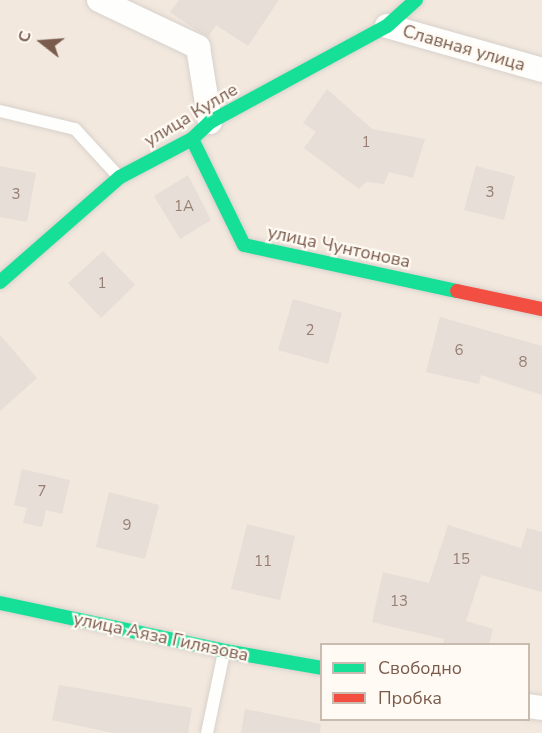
<!DOCTYPE html>
<meta charset="utf-8">
<style>
body{margin:0}
#map{position:relative;width:542px;height:733px;overflow:hidden;background:#f9f5f0;font-family:"Nunito Sans",sans-serif}
div>[style]{position:absolute}
.residential>*{inset:0;background:#f2e8de}
.building>*{inset:0;background:#e6ded7}
.roads{filter:drop-shadow(0 0 2px #d7d1cb) drop-shadow(0 0 2px #d7d1cb)}
.lane>*{height:12px;margin:-6px;padding:0 6px;transform-origin:6px;border-radius:6px;background:#fefefd}
.street>*{height:24px;margin:-12px;padding:0 12px;transform-origin:12px;border-radius:12px;background:#fefefd}
.fast>*{height:14px;margin:-7px;padding:0 7px;transform-origin:7px;border-radius:7px;background:#16e098}
.jam>*{height:14px;margin:-7px;padding:0 7px;transform-origin:7px;border-radius:7px;background:#f24e42}
span{translate:-50% -50%;white-space:nowrap;text-align:center;line-height:1.15;-webkit-text-stroke:4.5px #fffaf3;paint-order:stroke}
.number-label{font-size:15px;color:#977e72}
.number-label span{-webkit-text-stroke-width:0}
.street-label{font-size:18px;color:#7a5c4d}
.legend{position:absolute;left:320px;top:643px;width:210px;height:78px;box-sizing:border-box;background:#fffaf3;border:2px solid #cabbb1;margin:0;padding:8px 10px;list-style:none;font-size:18px;color:#7a5c4d}
.legend li{display:flex;align-items:center;gap:12px;height:30px}
.legend b{width:30px;border:2px solid #cabbb1}
.north{position:absolute;left:12px;top:12px;width:60px;height:60px;-webkit-text-stroke:4px #fffaf3;paint-order:stroke;rotate:287deg;font-size:16px;font-weight:700;line-height:24px;text-align:center;color:#7a5c4d}
.north::after{content:'';display:block;margin:auto;width:21px;height:27px;background:#7a5c4d;clip-path:polygon(50% 0,100% 100%,50% 72%,0 100%)}
</style>
<div id="map">
<div class="residential">
<div style="clip-path:polygon(evenodd,0 0,542px 0,542px 733px,0 733px,0 0,322px 644px,528px 644px,528px 720px,322px 720px,322px 644px)"></div>
</div>
<div class="building">
<div style="clip-path:polygon(179px 0,279px 0,248px 46px,216px 25px,208px 37px,199px 32px,170px 12px)"></div>
<div style="clip-path:polygon(327px 89px,372px 129px,425px 139px,413px 178px,389px 172px,384px 184px,366px 182px,359px 189px,304px 148px,316px 132px,303px 123px)"></div>
<div style="clip-path:polygon(0 166px,36px 173px,27px 222px,0 217px)"></div>
<div style="clip-path:polygon(476px 166px,515px 176px,504px 220px,464px 210px)"></div>
<div style="clip-path:polygon(188px 175px,211px 220px,180px 239px,154px 196px)"></div>
<div style="clip-path:polygon(103px 251px,135px 285px,101px 318px,68px 283px)"></div>
<div style="clip-path:polygon(293px 299px,342px 313px,328px 364px,278px 350px)"></div>
<div style="clip-path:polygon(440px 317px,542px 346px,542px 395px,481px 375px,479px 384px,426px 372px)"></div>
<div style="clip-path:polygon(0 335px,37px 378px,0 411px)"></div>
<div style="clip-path:polygon(22px 469px,70px 480px,62px 514px,46px 510px,42px 527px,23px 523px,27px 508px,14px 505px)"></div>
<div style="clip-path:polygon(109px 492px,159px 505px,145px 559px,96px 547px)"></div>
<div style="clip-path:polygon(247px 524px,295px 536px,280px 600px,231px 589px)"></div>
<div style="clip-path:polygon(448px 525px,521px 548px,527px 528px,542px 532px,542px 592px,481px 575px,466px 621px,493px 629px,489px 645px,443px 645px,444px 639px,372px 622px,383px 572px,429px 583px)"></div>
<div style="clip-path:polygon(59px 685px,192px 708px,188px 733px,113px 733px,52px 720px)"></div>
<div style="clip-path:polygon(245px 709px,321px 724px,320px 733px,241px 733px)"></div>
</div>
<div class="roads">
<div class="lane">
<div style="left:0;top:111px;width:77px;rotate:13.5deg"></div>
<div style="left:75px;top:129px;width:65px;rotate:47.5deg"></div>
<div style="left:207px;top:733px;width:83px;rotate:-78.1deg"></div>
</div>
<div class="street">
<div style="left:99px;top:0;width:110px;rotate:25.4deg"></div>
<div style="left:198px;top:47px;width:76px;rotate:80.9deg"></div>
<div style="left:387px;top:26px;width:161px;rotate:15.8deg"></div>
<div style="left:528px;top:706px;width:14px;rotate:8deg"></div>
</div>
<div class="fast">
<div style="left:192px;top:139px;width:118px;rotate:63.9deg"></div>
<div style="left:244px;top:245px;width:218px;rotate:12.2deg"></div>
<div style="left:0;top:282px;width:159px;rotate:-41.2deg"></div>
<div style="left:120px;top:177px;width:81px;rotate:-27.8deg"></div>
<div style="left:192px;top:139px;width:25px;rotate:-43deg"></div>
<div style="left:210px;top:122px;width:201px;rotate:-28.5deg"></div>
<div style="left:387px;top:26px;width:39px;rotate:-42deg"></div>
<div style="left:0;top:603px;width:230px;rotate:12deg"></div>
<div style="left:225px;top:651px;width:98px;rotate:9.9deg"></div>
</div>
<div class="jam">
<div style="left:457px;top:291px;width:87px;rotate:12deg"></div>
</div>
</div>
<div class="number-label">
<span style="left:366px;top:143px">1</span>
<span style="left:490px;top:193px">3</span>
<span style="left:16px;top:195px">3</span>
<span style="left:184px;top:207px">1А</span>
<span style="left:102px;top:284px">1</span>
<span style="left:310px;top:331px">2</span>
<span style="left:459px;top:351px">6</span>
<span style="left:523px;top:363px">8</span>
<span style="left:42px;top:492px">7</span>
<span style="left:127px;top:526px">9</span>
<span style="left:461px;top:560px">15</span>
<span style="left:263px;top:562px">11</span>
<span style="left:399px;top:602px">13</span>
</div>
<div class="street-label">
<span style="left:464px;top:48px;rotate:16deg">Славная улица</span>
<span style="left:191px;top:115px;rotate:-31deg">улица Кулле</span>
<span style="left:339px;top:247px;rotate:12deg">улица Чунтонова</span>
<span style="left:161px;top:637px;rotate:12deg">улица Аяза Гилязова</span>
</div>
<ul class="legend">
<li><b style="height:8px;background:#16e098"></b>Свободно</li>
<li><b style="height:8px;background:#f24e42"></b>Пробка</li>
</ul>
<div class="north">С</div>
</div>
